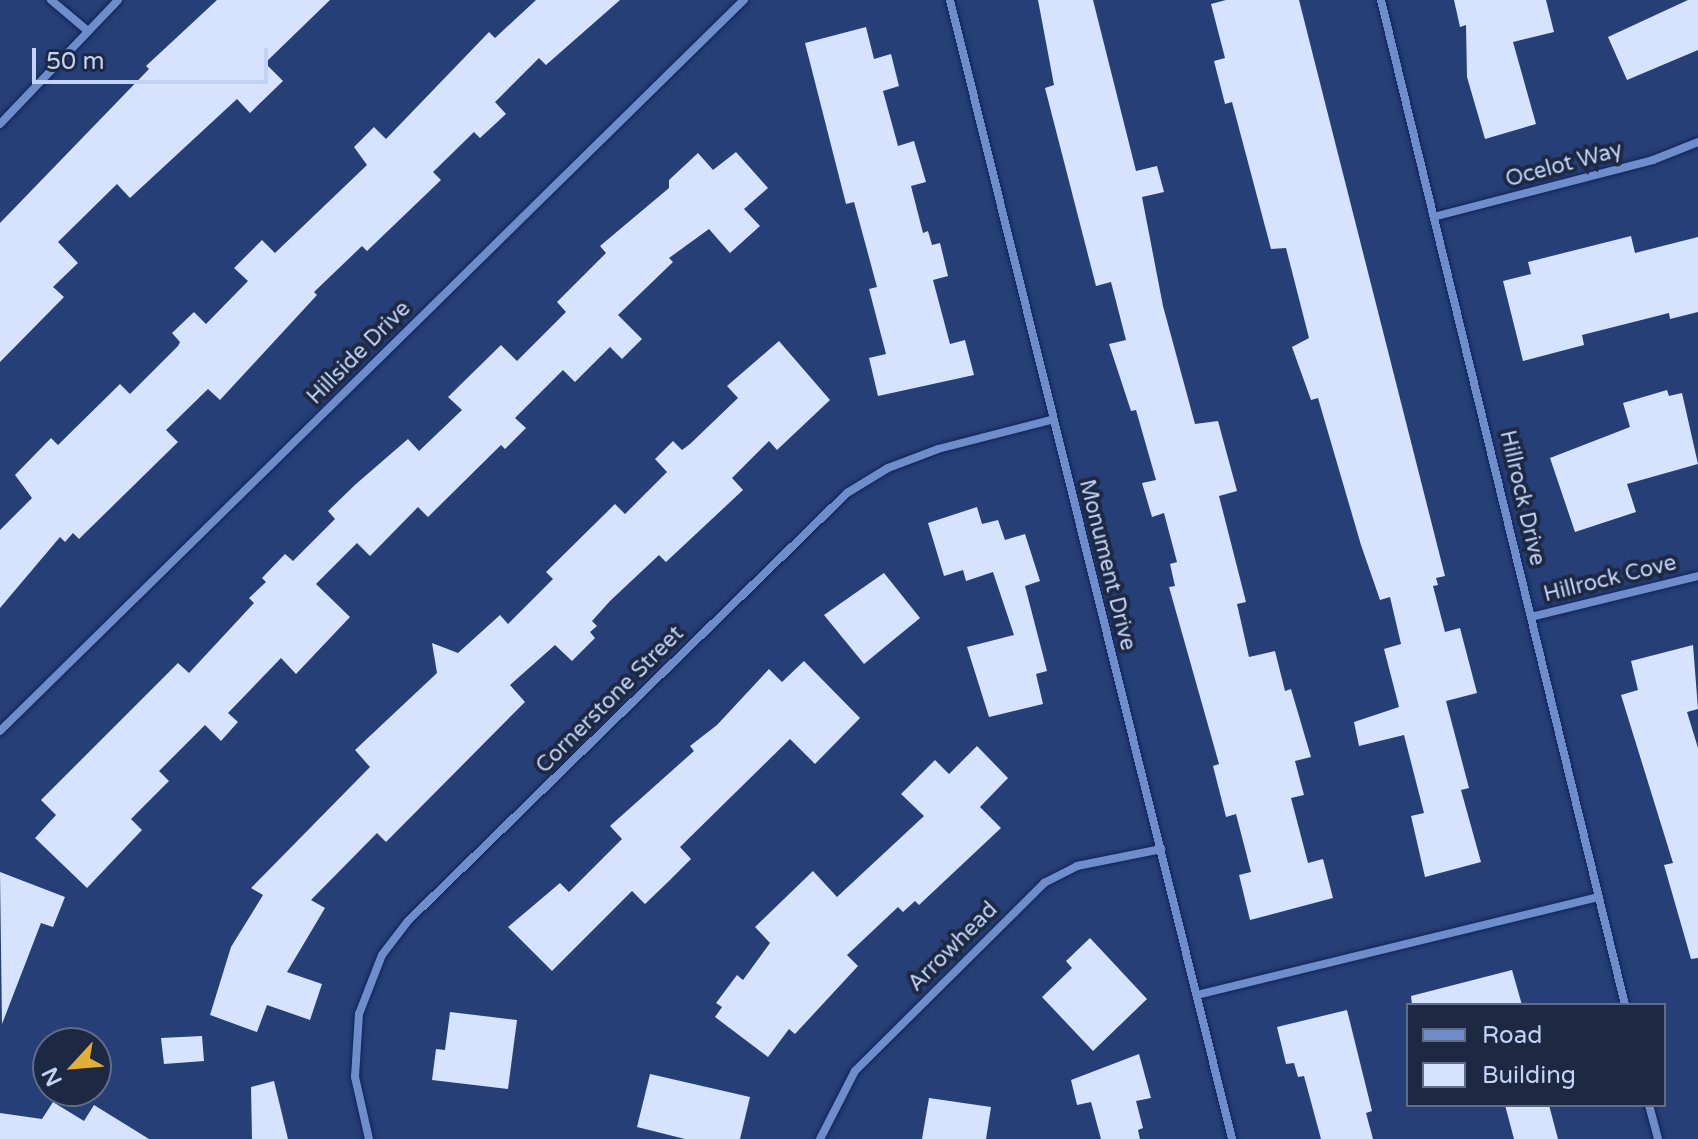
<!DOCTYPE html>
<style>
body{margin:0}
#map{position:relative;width:1698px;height:1139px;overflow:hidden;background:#273f77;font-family:"Varela Round",sans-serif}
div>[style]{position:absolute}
.building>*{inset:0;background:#d6e3ff}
.roads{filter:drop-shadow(0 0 2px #0f2459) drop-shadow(0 0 2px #0f2459)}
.minor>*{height:8px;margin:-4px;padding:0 4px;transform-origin:4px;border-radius:4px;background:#6f8ccb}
span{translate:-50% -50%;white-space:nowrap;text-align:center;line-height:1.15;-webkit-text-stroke:8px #1d2842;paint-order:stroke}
.street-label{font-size:22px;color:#c3d3f5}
.legend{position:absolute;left:1406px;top:1003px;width:260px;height:104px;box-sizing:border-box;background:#1d2842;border:2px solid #5f6c8a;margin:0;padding:10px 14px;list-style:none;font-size:24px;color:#c3d3f5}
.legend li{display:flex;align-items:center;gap:16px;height:40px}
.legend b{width:40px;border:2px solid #5f6c8a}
.north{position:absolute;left:32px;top:1027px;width:80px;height:80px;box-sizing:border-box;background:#1d2842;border:2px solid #5f6c8a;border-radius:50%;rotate:244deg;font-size:22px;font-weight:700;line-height:32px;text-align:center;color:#c3d3f5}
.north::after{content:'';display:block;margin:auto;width:28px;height:36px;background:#e2af34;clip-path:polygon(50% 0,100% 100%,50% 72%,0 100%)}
.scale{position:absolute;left:32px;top:48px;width:236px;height:36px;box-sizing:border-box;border:4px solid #c3d3f5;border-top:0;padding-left:10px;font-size:24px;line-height:28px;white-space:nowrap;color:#c3d3f5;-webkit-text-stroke:6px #1d2842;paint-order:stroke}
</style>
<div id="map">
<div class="building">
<div style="clip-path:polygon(217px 0,330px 0,265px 63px,283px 81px,250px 113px,237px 99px,130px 198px,117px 184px,58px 242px,78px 263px,53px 287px,64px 297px,0 362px,0 223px,149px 69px,146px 66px)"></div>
<div style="clip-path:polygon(536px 0,620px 0,546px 65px,539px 58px,495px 102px,506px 114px,480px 138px,474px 132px,433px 172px,441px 180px,367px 251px,362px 246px,314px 292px,317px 295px,220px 400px,208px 389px,166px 430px,178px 442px,79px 539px,73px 533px,65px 542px,60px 537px,0 608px,0 530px,32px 498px,15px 475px,51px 438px,58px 445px,120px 384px,130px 394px,178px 346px,180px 342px,172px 333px,194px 312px,206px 324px,248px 281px,234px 268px,262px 240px,275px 253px,367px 165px,354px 147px,374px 127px,386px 139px,489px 32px,495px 38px)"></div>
<div style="clip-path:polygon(1038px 0,1093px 0,1136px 171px,1157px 166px,1164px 192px,1142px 197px,1163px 306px,1195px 424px,1218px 421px,1237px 491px,1219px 496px,1246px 602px,1237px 604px,1249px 657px,1275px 651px,1285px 691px,1291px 689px,1311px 757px,1295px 761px,1304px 795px,1291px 798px,1308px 863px,1323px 859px,1333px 898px,1250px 920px,1239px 875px,1251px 872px,1236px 814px,1226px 817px,1213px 766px,1219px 764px,1169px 587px,1175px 586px,1170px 564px,1177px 562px,1164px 513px,1152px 517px,1142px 483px,1156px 480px,1136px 410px,1131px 411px,1109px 344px,1126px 340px,1111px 282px,1096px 286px,1045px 88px,1054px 85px)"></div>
<div style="clip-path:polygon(1226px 0,1299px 0,1445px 576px,1436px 578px,1438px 585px,1433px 586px,1445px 632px,1460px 628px,1477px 693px,1446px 701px,1469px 788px,1461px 790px,1481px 862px,1425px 877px,1411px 816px,1424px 813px,1404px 735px,1359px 746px,1354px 722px,1399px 707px,1384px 649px,1401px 644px,1390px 597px,1380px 600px,1361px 545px,1318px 398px,1311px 400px,1292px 347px,1309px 338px,1286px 248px,1271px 249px,1232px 102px,1225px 104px,1214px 61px,1225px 58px,1211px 4px)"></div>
<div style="clip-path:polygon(1454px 0,1546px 0,1554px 32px,1513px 42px,1536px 124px,1485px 139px,1467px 77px,1466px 25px,1460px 27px)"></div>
<div style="clip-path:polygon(1688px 0,1698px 0,1698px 50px,1627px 80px,1608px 37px)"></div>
<div style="clip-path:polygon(866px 27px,874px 59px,891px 54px,899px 86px,883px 91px,898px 146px,914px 141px,926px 182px,911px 186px,923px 233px,928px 231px,932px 245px,940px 243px,948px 276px,933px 280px,950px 344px,965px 340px,974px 375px,878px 396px,869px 358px,886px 354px,869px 289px,877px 287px,854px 202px,846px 204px,805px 43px)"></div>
<div style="clip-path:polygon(736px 152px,768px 188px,744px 209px,760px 226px,730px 253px,709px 229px,669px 258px,673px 262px,618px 315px,642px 339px,622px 359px,610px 347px,575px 382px,563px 370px,515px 418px,526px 428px,505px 449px,501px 445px,428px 517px,418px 507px,370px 556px,357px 543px,316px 584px,350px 617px,296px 674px,281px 658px,228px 713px,238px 722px,221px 741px,205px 725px,159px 771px,169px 781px,131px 819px,142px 830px,87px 888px,35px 838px,56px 815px,41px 800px,178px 663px,189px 673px,254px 603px,249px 598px,266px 582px,262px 578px,285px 554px,293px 561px,335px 519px,328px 511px,356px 484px,408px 439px,419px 451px,462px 410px,448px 397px,501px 345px,517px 361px,566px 312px,557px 302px,606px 253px,600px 246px,669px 188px,669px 180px,698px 153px,713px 170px)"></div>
<div style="clip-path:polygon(1631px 236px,1635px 253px,1698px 237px,1698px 312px,1670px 319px,1669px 313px,1582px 335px,1584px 345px,1523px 361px,1503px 281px,1531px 274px,1528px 262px)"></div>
<div style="clip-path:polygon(779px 341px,830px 400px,777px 450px,769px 441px,732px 478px,743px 490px,666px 562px,659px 555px,610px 601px,592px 621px,597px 626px,590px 632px,595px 638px,572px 661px,555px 645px,510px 685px,525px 702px,386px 842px,377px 833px,311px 900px,325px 908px,287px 972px,322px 984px,310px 1020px,267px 1005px,257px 1032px,210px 1015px,231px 947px,263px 895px,251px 888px,370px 767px,355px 750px,437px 673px,432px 643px,458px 653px,500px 615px,508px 624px,553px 579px,546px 572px,615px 504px,625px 514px,667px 472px,655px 459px,673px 441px,682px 450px,690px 444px,738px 398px,727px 386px)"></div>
<div style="clip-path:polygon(1667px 390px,1669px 396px,1682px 393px,1698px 464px,1627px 484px,1636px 512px,1575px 532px,1550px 458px,1630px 427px,1623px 403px)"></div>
<div style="clip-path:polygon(977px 507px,982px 524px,998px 520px,1005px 540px,1025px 534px,1040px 581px,1025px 586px,1047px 671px,1036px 674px,1043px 704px,989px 717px,967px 647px,1014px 635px,993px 572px,966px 581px,963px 570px,944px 576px,928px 523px)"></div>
<div style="clip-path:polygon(884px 573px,920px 618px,864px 664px,824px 615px)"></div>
<div style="clip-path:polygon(1693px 645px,1698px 709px,1687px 712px,1698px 748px,1698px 958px,1691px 959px,1664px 865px,1673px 863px,1621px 695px,1638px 690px,1631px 661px)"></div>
<div style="clip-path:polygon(804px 661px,860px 718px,815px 764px,790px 739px,680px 847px,691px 859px,669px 881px,645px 904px,632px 891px,552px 971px,508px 927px,560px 883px,569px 892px,622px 839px,610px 826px,694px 751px,690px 746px,717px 725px,769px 669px,782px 682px)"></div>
<div style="clip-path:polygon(977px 746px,1008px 778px,980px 807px,1001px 828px,919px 905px,915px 901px,903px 912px,898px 907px,847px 955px,858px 966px,795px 1034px,789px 1029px,768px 1057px,715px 1017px,722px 1007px,716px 1003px,737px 975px,743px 980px,770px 943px,755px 927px,813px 871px,837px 897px,924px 816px,901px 794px,935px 760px,949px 774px)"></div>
<div style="clip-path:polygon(0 872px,65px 897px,53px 927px,41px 923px,2px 1024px)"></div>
<div style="clip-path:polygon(1090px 938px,1147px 999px,1093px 1051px,1042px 997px,1072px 968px,1066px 961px)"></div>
<div style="clip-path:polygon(1512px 970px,1522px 1005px,1412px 1005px,1411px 996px)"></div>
<div style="clip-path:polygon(1347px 1010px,1372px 1111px,1366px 1113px,1373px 1139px,1321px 1139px,1304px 1076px,1298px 1077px,1294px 1063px,1286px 1064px,1277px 1027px)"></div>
<div style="clip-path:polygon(450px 1012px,517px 1020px,508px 1089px,432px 1080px,436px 1049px,445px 1050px)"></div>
<div style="clip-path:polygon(202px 1036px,204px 1061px,164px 1064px,161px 1038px)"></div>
<div style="clip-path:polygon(1139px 1054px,1151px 1098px,1136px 1101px,1143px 1128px,1138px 1130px,1140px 1139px,1101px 1139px,1091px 1102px,1077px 1105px,1071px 1080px)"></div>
<div style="clip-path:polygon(650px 1074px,750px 1097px,740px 1139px,685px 1139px,637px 1127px)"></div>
<div style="clip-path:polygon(274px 1081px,288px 1139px,252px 1139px,251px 1087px)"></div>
<div style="clip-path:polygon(929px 1098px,991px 1107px,986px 1139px,922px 1139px)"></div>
<div style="clip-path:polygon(53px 1102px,84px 1121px,94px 1105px,149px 1139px,0 1139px,0 1113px,42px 1119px)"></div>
<div style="clip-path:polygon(1505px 1105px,1549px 1105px,1558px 1139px,1514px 1139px)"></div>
</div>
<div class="roads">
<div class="minor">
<div style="left:51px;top:0;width:48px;rotate:40deg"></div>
<div style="left:950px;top:0;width:1173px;rotate:76.09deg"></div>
<div style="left:1381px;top:0;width:1034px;rotate:76.35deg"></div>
<div style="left:0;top:124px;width:171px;rotate:-46.4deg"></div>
<div style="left:1437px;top:216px;width:223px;rotate:-14.5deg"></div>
<div style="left:1653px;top:160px;width:48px;rotate:-21.8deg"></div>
<div style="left:1531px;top:617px;width:172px;rotate:-13.8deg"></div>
<div style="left:0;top:731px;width:1043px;rotate:-44.5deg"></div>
<div style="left:1197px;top:995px;width:413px;rotate:-13.7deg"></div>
<div style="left:1649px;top:1105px;width:35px;rotate:75deg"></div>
<div style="left:369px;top:1139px;width:64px;rotate:-102.7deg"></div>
<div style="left:355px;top:1077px;width:63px;rotate:-86.4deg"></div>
<div style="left:359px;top:1014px;width:63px;rotate:-68.7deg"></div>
<div style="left:382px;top:955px;width:43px;rotate:-52.6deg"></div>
<div style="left:408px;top:921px;width:613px;rotate:-44.27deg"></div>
<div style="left:847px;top:493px;width:48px;rotate:-31.4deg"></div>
<div style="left:888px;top:468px;width:53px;rotate:-20.8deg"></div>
<div style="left:938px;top:449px;width:117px;rotate:-14.4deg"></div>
<div style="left:820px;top:1139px;width:76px;rotate:-62.8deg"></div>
<div style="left:855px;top:1071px;width:267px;rotate:-44.8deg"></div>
<div style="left:1044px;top:883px;width:37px;rotate:-27deg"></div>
<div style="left:1077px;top:866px;width:86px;rotate:-11.4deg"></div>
</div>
</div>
<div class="street-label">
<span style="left:1564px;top:165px;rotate:-15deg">Ocelot Way</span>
<span style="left:359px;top:353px;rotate:-45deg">Hillside Drive</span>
<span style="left:1522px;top:498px;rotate:77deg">Hillrock Drive</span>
<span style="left:1107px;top:565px;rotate:76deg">Monument Drive</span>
<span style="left:1610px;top:579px;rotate:-14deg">Hillrock Cove</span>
<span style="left:610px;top:700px;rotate:-45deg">Cornerstone Street</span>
<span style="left:953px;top:947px;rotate:-45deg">Arrowhead</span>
</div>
<ul class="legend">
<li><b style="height:10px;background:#6f8ccb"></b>Road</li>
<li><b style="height:22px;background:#d6e3ff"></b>Building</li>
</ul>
<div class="north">N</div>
<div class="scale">50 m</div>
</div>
